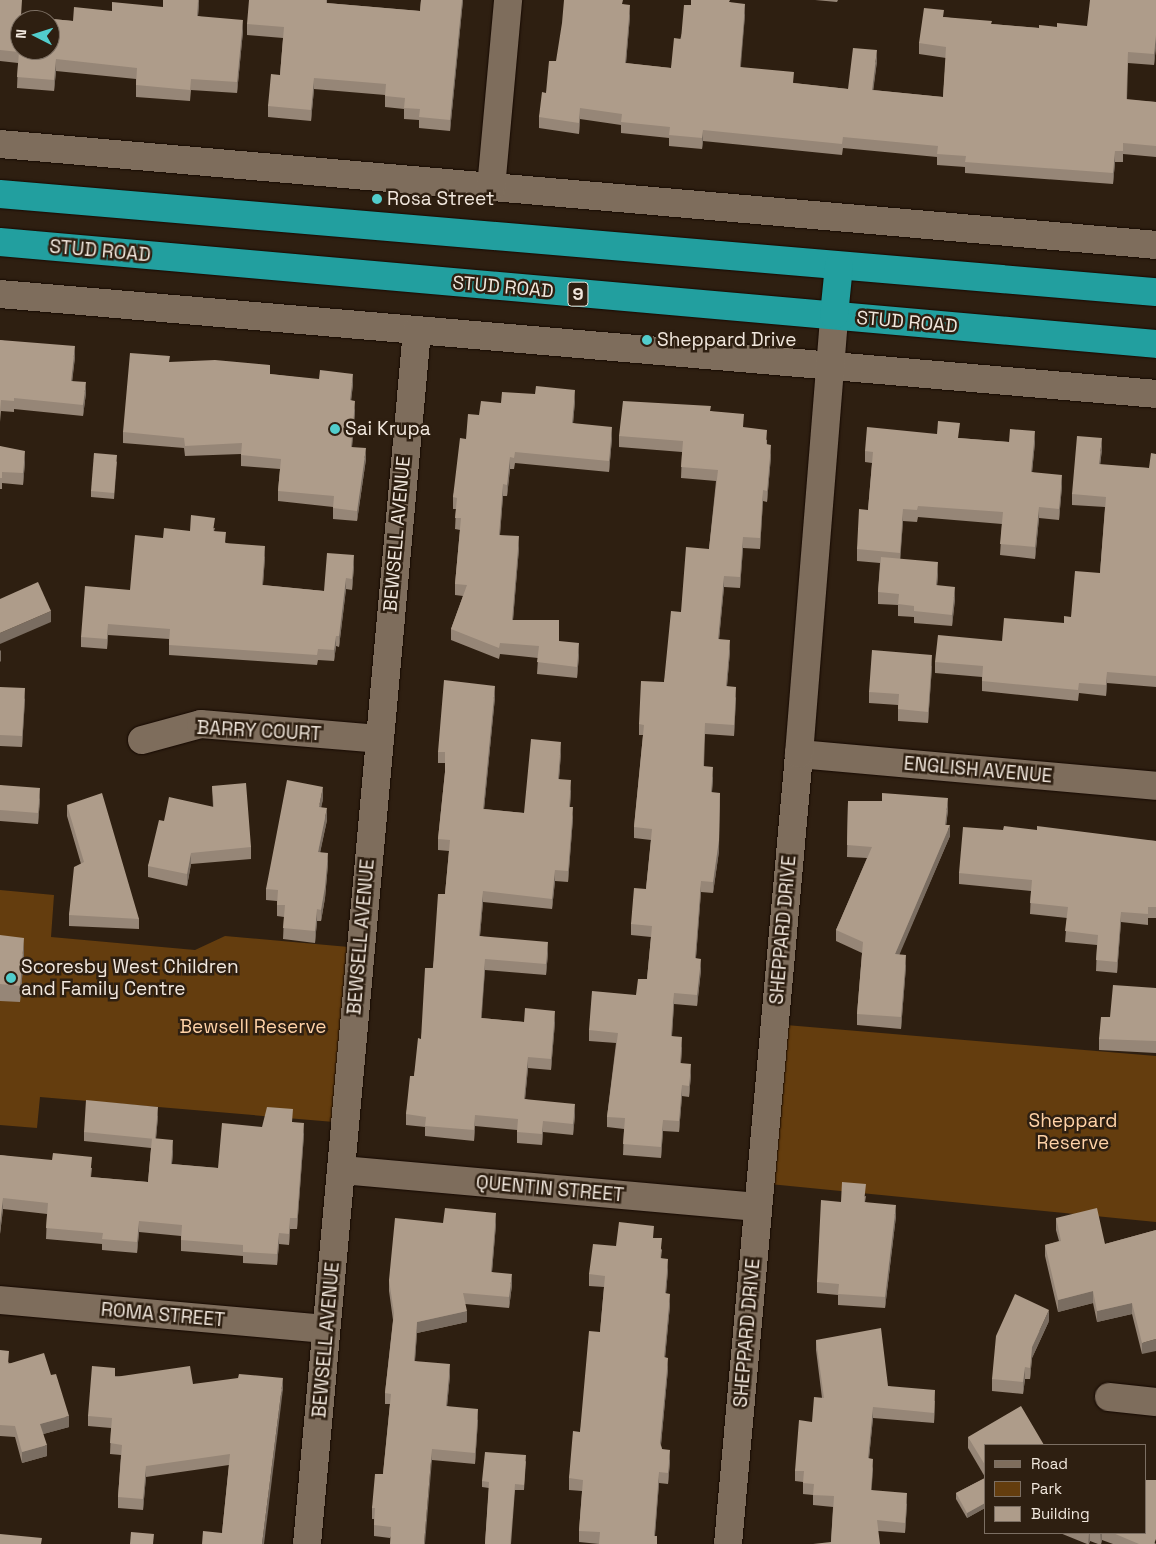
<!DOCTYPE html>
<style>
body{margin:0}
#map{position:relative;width:1156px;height:1544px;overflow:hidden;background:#2e1f11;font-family:"Space Grotesk",sans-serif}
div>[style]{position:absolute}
.green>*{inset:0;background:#643d0e}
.roads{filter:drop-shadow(0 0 1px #160900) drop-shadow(0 0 1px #160900)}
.minor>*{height:28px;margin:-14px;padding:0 14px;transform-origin:14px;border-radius:14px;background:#7e6d5c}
.highway>*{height:28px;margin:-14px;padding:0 14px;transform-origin:14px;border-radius:14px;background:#229f9f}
.wall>*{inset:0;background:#968677}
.shaded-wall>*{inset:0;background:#7a6d61}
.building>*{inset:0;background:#ae9c8a}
.dots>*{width:14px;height:14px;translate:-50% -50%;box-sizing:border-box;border:2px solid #2e1f11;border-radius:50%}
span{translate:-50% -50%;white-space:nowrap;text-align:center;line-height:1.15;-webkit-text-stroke:5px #2e1f11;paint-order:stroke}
.shield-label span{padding:1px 4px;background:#2e1f11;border:1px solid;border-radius:4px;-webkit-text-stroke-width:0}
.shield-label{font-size:18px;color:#f1e7dd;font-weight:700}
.poi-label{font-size:19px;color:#f1e7dd}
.left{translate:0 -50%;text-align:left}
.street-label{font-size:19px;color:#f1e7dd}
.park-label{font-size:19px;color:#ffd2a7}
.legend{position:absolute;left:984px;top:1444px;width:162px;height:90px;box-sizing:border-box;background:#2e1f11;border:1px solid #7c6f63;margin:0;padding:6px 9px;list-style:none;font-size:15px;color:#f1e7dd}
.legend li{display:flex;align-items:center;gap:10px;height:25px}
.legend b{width:25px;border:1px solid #7c6f63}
.north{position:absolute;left:10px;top:10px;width:50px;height:50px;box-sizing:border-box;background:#2e1f11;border:1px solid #7c6f63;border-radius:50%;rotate:275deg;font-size:14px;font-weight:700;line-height:20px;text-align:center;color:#f1e7dd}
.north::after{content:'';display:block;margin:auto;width:18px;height:22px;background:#52cdcc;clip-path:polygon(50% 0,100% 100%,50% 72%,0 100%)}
</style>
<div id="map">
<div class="green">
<div style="clip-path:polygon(0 890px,54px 895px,51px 937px,195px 950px,225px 936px,360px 948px,346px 1123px,40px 1097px,37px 1128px,0 1125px)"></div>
<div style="clip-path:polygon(774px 1024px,1156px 1056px,1156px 1222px,760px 1183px)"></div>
</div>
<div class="roads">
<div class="minor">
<div style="left:0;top:144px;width:1160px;rotate:4.99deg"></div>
<div style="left:491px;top:188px;width:189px;rotate:-84.8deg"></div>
<div style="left:0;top:294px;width:1160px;rotate:4.94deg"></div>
<div style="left:142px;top:740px;width:61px;rotate:-15.2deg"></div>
<div style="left:201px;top:724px;width:178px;rotate:4.8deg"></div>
<div style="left:799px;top:754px;width:358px;rotate:5.1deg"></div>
<div style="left:342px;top:1170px;width:417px;rotate:5.1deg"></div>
<div style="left:0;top:1300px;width:327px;rotate:5.1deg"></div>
<div style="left:1109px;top:1397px;width:47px;rotate:6.1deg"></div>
<div style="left:307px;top:1544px;width:1219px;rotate:-84.82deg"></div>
<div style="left:728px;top:1544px;width:793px;rotate:-84.86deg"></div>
<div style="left:799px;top:754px;width:440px;rotate:-85.4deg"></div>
</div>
<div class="highway">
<div style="left:0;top:194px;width:1160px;rotate:4.85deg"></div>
<div style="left:0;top:242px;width:1160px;rotate:5.04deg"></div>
<div style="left:834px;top:315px;width:49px;rotate:-84.2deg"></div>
</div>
</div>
<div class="wall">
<div style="clip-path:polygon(0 0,22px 16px,73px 21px,112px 11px,163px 7px,199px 0,198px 16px,243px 31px,237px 93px,191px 90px,190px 101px,136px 97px,136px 79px,56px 71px,54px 91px,17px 88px,18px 63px,0 61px)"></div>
<div style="clip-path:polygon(287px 0,327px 0,327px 3px,420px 11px,421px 0,463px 0,450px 131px,419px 128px,419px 120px,404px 119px,404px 109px,385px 107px,385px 95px,314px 89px,311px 121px,268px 117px,268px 106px,280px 75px,283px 38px,247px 35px,247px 24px)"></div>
<div style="clip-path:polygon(815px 0,838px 0,837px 2px)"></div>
<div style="clip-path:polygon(1156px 0,1156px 46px,1154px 65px,1128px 63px,1127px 100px,1156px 102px,1156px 157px,1123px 154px,1123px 162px,1115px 162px,1113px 184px,965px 173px,965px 167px,937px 165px,937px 157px,843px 148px,842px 155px,703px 141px,702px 149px,669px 146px,669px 138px,621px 133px,621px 125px,580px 119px,579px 134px,539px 128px,539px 117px,556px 61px,623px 4px,630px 16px,626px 63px,671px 68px,691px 5px,730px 2px,745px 15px,740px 67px,794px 83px,848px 89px,877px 61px,873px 90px,943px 97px,946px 58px,919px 54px,919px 43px,944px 17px,992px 24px,1039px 28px,1087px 26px)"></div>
<div style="clip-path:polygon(0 340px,75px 357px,72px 381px,86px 393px,83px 416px,14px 409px,14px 412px,1px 411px,0 422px)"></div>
<div style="clip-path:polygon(170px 362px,353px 384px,351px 400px,355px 411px,352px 447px,366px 459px,357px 521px,333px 519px,333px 507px,278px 501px,278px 491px,280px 469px,241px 466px,241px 454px,185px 456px,184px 448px,123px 443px,123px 432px)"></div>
<div style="clip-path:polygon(575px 401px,573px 423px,612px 438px,609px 472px,515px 463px,514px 469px,510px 469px,507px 496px,503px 496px,500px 535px,519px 548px,513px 620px,559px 641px,579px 655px,577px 678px,537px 674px,538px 658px,500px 654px,499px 659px,451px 640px,451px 629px,463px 596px,455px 595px,455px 584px,460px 530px,455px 529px,456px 509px,453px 509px,453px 497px,466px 439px,479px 415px,501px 403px)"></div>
<div style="clip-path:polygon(711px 411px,767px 440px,767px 444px,771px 456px,767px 502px,763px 501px,760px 549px,743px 548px,740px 588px,724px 587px,719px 639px,730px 651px,727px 686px,736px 698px,734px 736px,705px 734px,704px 766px,713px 778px,712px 792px,719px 851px,713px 893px,701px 892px,696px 958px,701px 970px,697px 1006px,674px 1004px,672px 1036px,682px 1048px,681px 1063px,691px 1075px,689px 1097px,682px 1096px,679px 1132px,663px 1131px,661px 1158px,623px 1155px,624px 1129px,607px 1127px,607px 1117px,616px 1043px,589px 1041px,589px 1030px,636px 995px,647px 979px,651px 937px,631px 935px,631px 924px,646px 889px,651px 840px,634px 838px,634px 827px,643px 735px,639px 735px,639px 724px,664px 682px,681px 612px,709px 549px,716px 481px,681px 478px,682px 452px,619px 447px,619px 436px)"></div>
<div style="clip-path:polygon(959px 438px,1009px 442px,1035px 442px,1032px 472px,1062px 486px,1059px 520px,1039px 518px,1035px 559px,1000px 555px,1002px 524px,918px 517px,917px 522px,903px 521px,900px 559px,938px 574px,937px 586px,955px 599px,952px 626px,914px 623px,914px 617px,898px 616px,898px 605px,878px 604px,878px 592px,880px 563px,857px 561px,857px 549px,868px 510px,872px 463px,865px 462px,865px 451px)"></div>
<div style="clip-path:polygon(0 446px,25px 462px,23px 485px,2px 483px,2px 489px,0 489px)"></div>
<div style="clip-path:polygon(1102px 449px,1100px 465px,1149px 468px,1156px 454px,1156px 687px,1107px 683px,1106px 696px,1079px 693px,1078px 701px,982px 691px,982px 677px,935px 673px,935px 662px,1002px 641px,1064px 623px,1071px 617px,1100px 573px,1105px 507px,1072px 505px,1072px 494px)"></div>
<div style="clip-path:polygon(117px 461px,114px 499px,91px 497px,91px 491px)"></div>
<div style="clip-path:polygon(215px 528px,214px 531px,226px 543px,265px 557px,263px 585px,324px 591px,354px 566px,352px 590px,346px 589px,339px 647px,336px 646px,334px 661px,318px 660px,317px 665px,169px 655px,169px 639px,108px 635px,107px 649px,81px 647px,81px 637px,130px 590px,163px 538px,190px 531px)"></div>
<div style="clip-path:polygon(932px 666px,928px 723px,898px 721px,898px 705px,869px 703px,869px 692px)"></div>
<div style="clip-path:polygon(0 687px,25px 699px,22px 747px,0 746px)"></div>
<div style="clip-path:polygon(495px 697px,484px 809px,524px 813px,561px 753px,559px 779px,571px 791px,570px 807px,573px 818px,568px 882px,555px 881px,552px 909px,483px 902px,480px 936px,548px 953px,546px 975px,485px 970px,481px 1018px,524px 1022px,555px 1022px,551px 1070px,528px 1068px,525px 1099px,575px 1115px,573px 1135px,543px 1132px,542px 1145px,517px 1143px,517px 1130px,475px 1126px,474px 1141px,425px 1136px,425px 1127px,406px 1125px,406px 1114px,414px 1076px,421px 1039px,445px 894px,449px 851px,438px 850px,438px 839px,445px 772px,445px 763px,438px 763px,438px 752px)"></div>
<div style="clip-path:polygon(0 785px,40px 799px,38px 824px,0 821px)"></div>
<div style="clip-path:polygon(212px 786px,251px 847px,251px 859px,191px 864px,187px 886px,148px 877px,148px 866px,164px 821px,213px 807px)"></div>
<div style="clip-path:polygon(323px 799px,321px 807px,327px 820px,320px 852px,328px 864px,325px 898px,321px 921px,317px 921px,315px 943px,283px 939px,284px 917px,277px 916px,277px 901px,266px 900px,266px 889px)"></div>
<div style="clip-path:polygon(848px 801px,948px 810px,946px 825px,950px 836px,899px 954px,906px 966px,901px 1029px,857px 1025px,857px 1014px,862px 953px,836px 941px,836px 930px,867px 858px,847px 857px)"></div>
<div style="clip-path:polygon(67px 805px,139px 919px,139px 929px,69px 926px,69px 915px,81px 864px,67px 816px)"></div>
<div style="clip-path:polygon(1003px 830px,1156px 841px,1156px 918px,1148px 918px,1148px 925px,1121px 922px,1117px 973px,1096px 971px,1097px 945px,1065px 942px,1067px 918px,1030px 914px,1031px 891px,959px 884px,959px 873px)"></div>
<div style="clip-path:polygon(0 935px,24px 955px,20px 1002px,0 1001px)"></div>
<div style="clip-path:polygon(1156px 988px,1156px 1053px,1099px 1050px,1099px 1039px,1110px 1017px)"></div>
<div style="clip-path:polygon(158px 1116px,156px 1139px,173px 1151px,172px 1164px,218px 1168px,262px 1127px,293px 1122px,304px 1134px,297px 1229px,290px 1229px,289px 1245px,279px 1244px,277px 1265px,243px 1263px,243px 1256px,181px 1251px,181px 1236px,139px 1232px,137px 1253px,102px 1250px,102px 1244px,46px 1239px,47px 1214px,3px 1209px,0 1234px,0 1155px,92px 1168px,91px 1177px,148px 1182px,151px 1148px,84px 1141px,84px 1132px)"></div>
<div style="clip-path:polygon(866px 1196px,865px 1202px,896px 1216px,885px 1308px,838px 1305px,838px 1295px,817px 1293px,817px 1282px,841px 1202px)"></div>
<div style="clip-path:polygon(1056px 1218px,1105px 1244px,1156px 1230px,1142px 1354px,1132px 1314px,1097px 1322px,1093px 1303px,1058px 1312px,1045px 1256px,1045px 1245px,1059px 1241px,1056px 1230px)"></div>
<div style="clip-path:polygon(443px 1223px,496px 1224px,492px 1272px,512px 1285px,509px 1308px,465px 1304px,467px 1322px,417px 1333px,415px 1361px,450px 1375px,447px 1406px,478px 1420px,475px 1464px,432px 1460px,390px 1538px,374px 1536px,374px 1519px,372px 1519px,372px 1508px,383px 1474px,390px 1404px,385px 1404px,385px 1393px,393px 1320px,389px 1291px,389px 1280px)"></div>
<div style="clip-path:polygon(654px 1238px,662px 1250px,661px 1258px,668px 1270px,666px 1293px,670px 1305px,665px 1357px,668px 1369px,661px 1445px,662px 1449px,670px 1461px,668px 1484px,659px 1483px,655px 1536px,657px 1544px,599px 1544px,579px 1542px,579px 1531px,582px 1491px,569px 1490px,569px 1478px,580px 1432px,600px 1332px,604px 1287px,589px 1286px,589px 1274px,616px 1246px)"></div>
<div style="clip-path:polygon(1049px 1321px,1032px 1358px,1030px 1379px,1025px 1379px,1023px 1394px,992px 1391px,992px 1379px)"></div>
<div style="clip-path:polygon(816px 1340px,888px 1386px,935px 1401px,934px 1423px,873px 1418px,869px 1458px,873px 1469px,871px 1490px,907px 1504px,905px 1533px,878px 1531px,831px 1542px,833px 1507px,813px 1505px,813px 1495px,803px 1494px,803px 1482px,795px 1481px,795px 1471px,812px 1422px,822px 1398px,816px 1350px)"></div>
<div style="clip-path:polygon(0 1350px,9px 1363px,51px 1375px,69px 1427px,43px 1434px,47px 1456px,22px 1463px,15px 1437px,0 1436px)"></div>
<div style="clip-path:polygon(115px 1376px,193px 1384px,283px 1389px,222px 1533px,229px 1465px,146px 1477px,143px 1510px,118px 1508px,118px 1497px,121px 1455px,110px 1454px,111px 1428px,88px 1426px,88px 1416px)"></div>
<div style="clip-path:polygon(968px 1437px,985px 1445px,985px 1477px,968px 1448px)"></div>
<div style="clip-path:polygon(526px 1461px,524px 1490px,515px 1490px,511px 1544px,485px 1544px,489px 1488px,482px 1487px,482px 1481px)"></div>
<div style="clip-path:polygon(985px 1478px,985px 1508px,967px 1518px,956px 1499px,956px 1493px)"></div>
<div style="clip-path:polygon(1060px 1533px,1145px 1533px,1156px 1544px,1113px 1544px,1102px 1540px,1101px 1544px,1098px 1544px,1090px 1541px,1089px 1544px,1087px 1544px)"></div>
</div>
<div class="shaded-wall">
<div style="clip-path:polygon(198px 0,199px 5px,197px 27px,197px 16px)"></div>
<div style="clip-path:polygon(462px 0,463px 0,450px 131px,450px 120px)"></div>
<div style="clip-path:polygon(745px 4px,745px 15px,740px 78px,740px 67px)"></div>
<div style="clip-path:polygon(630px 5px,630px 16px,625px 74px,625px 63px)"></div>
<div style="clip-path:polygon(243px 20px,243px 31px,237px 93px,237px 82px)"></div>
<div style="clip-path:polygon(1156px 35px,1156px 46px,1154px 65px,1154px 54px)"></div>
<div style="clip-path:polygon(877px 50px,877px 61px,872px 101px,872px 90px)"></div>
<div style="clip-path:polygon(56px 59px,56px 71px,54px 91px,54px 80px)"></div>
<div style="clip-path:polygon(314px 78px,314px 89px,311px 121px,311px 110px)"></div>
<div style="clip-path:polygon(580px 108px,580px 119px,579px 134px,579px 123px)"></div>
<div style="clip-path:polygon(703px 130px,703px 141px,702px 149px,702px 138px)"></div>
<div style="clip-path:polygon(1115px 151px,1115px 162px,1113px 184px,1113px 173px)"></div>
<div style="clip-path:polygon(75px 346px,75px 357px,71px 392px,71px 381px)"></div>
<div style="clip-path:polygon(353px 374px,353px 384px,350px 411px,350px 400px)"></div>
<div style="clip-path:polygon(86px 382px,86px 393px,83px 416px,83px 405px)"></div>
<div style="clip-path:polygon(575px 390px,575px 401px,572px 435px,572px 423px)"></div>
<div style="clip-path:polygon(355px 401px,355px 411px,351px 458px,351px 447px)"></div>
<div style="clip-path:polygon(612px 427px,612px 438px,609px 472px,609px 461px)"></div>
<div style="clip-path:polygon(1035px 431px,1035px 442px,1031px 483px,1031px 472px)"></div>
<div style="clip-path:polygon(1102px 438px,1102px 449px,1099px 475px,1099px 464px)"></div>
<div style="clip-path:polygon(771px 445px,771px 456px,767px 502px,767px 491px)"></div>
<div style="clip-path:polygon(366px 448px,366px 459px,357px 521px,357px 511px)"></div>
<div style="clip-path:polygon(25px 451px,25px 462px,23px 485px,23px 473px)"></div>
<div style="clip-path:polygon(510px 457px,510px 469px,507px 496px,507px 485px)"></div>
<div style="clip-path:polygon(1062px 475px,1062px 486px,1059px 520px,1059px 509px)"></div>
<div style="clip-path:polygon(503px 484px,503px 496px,499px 546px,499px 535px)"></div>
<div style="clip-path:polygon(763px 490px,763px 501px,760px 549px,760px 538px)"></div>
<div style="clip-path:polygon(1039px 507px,1039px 518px,1035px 559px,1035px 547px)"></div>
<div style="clip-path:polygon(903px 509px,903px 521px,900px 564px,900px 553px)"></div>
<div style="clip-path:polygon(519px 536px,519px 548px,512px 631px,512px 620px)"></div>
<div style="clip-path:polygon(743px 537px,743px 548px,740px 588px,740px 577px)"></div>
<div style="clip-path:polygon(265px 546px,265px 557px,262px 596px,262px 585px)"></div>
<div style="clip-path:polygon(354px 555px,354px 566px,352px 590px,352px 579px)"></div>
<div style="clip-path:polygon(938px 562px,938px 574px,936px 597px,936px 585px)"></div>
<div style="clip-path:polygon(724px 576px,724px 587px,718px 650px,718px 639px)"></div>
<div style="clip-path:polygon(346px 578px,346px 589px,339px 647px,339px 636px)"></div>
<div style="clip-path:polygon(955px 587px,955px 599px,952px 626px,952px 615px)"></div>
<div style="clip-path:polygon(51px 611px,51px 622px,0 644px,0 633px)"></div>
<div style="clip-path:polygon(108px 624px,108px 635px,107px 649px,107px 639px)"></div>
<div style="clip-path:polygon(336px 636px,336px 646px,334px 661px,334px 650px)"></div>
<div style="clip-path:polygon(730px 640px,730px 651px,726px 697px,726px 686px)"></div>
<div style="clip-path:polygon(579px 643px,579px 655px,577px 678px,577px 667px)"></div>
<div style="clip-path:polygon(1px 650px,1px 661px,0 662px,0 651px)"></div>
<div style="clip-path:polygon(932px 655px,932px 666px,928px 723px,928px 712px)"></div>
<div style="clip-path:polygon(1107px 672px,1107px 683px,1106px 696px,1106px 685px)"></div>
<div style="clip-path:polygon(495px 686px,495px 697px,483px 820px,483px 809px)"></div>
<div style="clip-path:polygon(736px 687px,736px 698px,734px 736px,734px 725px)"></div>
<div style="clip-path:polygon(25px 688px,25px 699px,22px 747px,22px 736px)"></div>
<div style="clip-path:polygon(561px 742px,561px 753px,558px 790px,558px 779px)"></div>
<div style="clip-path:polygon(713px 767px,713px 778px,711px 803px,711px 792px)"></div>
<div style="clip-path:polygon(571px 780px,571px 791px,569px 818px,569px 807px)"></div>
<div style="clip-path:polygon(323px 787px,323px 799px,319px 818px,319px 807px)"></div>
<div style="clip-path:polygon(40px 788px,40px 799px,38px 824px,38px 813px)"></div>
<div style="clip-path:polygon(720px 793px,719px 851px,713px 893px,713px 882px)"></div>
<div style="clip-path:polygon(948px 798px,948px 810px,945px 836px,945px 825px)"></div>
<div style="clip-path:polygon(573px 807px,573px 818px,568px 882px,568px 871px)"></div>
<div style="clip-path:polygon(327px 808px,327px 820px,318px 863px,318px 852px)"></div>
<div style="clip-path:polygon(950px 825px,950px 836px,895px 965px,895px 954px)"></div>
<div style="clip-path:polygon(191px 853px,191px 864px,187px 886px,187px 874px)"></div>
<div style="clip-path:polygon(328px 853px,328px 864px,325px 898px,321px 921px,321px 910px)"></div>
<div style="clip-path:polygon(555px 870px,555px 881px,552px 909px,552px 899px)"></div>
<div style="clip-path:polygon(701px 881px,701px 892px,695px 969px,695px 958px)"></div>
<div style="clip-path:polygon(483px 891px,483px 902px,479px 947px,479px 936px)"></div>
<div style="clip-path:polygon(317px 909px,317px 921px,315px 943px,315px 931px)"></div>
<div style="clip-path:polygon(1121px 912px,1121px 922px,1117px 973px,1117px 962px)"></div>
<div style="clip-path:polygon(24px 938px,24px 955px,20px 1002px,20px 986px)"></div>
<div style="clip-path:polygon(548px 942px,548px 953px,546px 975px,546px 964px)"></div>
<div style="clip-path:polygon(906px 955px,906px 966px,901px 1029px,901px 1017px)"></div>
<div style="clip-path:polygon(485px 959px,485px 970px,481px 1029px,481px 1018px)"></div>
<div style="clip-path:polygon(701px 959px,701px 970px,697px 1006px,697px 995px)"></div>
<div style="clip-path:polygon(674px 993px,674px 1004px,671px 1047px,671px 1036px)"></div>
<div style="clip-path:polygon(555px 1011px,555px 1022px,551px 1070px,551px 1059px)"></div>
<div style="clip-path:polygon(682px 1037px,682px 1048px,680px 1074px,680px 1063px)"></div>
<div style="clip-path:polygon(528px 1057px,528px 1068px,524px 1110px,524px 1099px)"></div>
<div style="clip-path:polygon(691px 1064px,691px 1075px,689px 1097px,689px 1086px)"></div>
<div style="clip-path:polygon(682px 1085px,682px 1096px,679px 1132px,679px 1121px)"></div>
<div style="clip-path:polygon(575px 1104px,575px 1115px,573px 1135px,573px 1124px)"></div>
<div style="clip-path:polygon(158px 1107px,158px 1116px,155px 1148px,155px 1139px)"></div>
<div style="clip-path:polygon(475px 1115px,475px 1126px,474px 1141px,474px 1130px)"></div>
<div style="clip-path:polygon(663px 1120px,663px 1131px,661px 1158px,661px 1147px)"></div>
<div style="clip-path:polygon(543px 1121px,543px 1132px,542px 1145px,542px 1134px)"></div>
<div style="clip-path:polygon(304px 1123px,304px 1134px,297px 1229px,297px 1218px)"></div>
<div style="clip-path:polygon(173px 1140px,173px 1151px,171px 1175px,171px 1164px)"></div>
<div style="clip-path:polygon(3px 1198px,3px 1209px,0 1234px,0 1223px)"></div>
<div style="clip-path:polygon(896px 1205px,896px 1216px,885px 1308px,885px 1297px)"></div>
<div style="clip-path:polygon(496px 1213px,496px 1224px,491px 1283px,491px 1272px)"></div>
<div style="clip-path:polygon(290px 1218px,290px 1229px,289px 1245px,289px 1234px)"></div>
<div style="clip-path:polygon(139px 1221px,139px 1232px,137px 1253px,137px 1242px)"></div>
<div style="clip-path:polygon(279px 1233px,279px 1244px,277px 1265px,277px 1254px)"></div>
<div style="clip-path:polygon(668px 1259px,668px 1270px,665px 1305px,665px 1293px)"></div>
<div style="clip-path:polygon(512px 1274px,512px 1285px,509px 1308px,509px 1297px)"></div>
<div style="clip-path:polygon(1093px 1291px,1093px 1303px,1058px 1312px,1058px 1300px)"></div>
<div style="clip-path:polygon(670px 1294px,670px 1305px,664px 1369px,664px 1357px)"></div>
<div style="clip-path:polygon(1132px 1303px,1132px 1314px,1097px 1322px,1097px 1311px)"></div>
<div style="clip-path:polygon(1049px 1310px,1049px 1321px,1032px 1358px,1030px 1379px,1030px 1368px,1032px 1347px)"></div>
<div style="clip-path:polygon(467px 1311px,467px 1322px,417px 1333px,414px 1372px,414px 1361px,417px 1322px)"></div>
<div style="clip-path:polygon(1156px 1339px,1156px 1351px,1142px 1354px,1142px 1343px)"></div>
<div style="clip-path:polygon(668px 1358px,668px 1369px,660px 1454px,660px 1443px)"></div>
<div style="clip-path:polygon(450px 1364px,450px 1375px,446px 1417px,446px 1406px)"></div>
<div style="clip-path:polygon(1025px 1367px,1025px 1379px,1023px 1394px,1023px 1382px)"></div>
<div style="clip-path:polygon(283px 1378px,283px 1389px,264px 1544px,262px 1544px)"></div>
<div style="clip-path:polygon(935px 1390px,935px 1401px,934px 1423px,934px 1413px)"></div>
<div style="clip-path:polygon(873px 1407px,873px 1418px,868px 1468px,868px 1458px)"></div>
<div style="clip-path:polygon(478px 1409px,478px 1420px,475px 1464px,475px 1453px)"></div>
<div style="clip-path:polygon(69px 1416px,69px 1427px,40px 1435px,40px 1424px)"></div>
<div style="clip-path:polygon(47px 1445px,47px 1456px,22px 1463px,22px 1452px)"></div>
<div style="clip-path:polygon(432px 1449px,432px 1460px,425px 1544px,424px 1544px)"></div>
<div style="clip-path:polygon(670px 1450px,670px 1461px,668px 1484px,668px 1473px)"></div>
<div style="clip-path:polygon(873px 1459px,873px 1469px,871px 1500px,871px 1490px)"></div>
<div style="clip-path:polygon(146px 1466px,146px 1477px,143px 1510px,143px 1499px)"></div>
<div style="clip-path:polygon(659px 1472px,659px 1483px,654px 1544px,654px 1536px)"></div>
<div style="clip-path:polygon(907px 1493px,907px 1504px,905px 1533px,905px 1523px)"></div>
<div style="clip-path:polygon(985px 1503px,985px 1508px,967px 1518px,967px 1513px)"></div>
<div style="clip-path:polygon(1089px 1533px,1090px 1533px,1090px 1541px,1088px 1544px)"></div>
<div style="clip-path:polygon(1100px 1533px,1102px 1533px,1102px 1540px,1101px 1544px)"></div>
</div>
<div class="building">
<div style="clip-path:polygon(evenodd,0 0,22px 0,21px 16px,73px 21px,74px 7px,112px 11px,112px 2px,163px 7px,163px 0,198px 0,197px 16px,243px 20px,237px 82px,191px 79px,190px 90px,136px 85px,137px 68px,56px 59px,54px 80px,17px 77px,19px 52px,0 50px,0 0,20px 20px,50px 20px,50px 50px,20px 50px,20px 20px)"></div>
<div style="clip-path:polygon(249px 0,326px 0,326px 3px,420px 11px,421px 0,462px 0,450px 120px,419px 117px,420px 109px,404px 108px,405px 98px,385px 96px,386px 84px,314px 78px,311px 110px,268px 106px,271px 74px,280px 75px,284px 27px,247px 24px)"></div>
<div style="clip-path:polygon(564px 0,623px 0,622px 4px,630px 5px,625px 63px,671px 68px,674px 38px,681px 39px,684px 5px,691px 5px,691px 0,730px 0,729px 2px,745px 4px,740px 67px,794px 72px,793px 83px,848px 89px,853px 48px,877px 50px,872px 90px,943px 97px,946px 47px,919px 43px,924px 8px,944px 10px,943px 17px,992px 21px,991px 24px,1039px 28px,1039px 25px,1057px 27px,1057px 23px,1087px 26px,1090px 0,1156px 0,1156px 35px,1154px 54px,1128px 52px,1126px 99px,1156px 102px,1156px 146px,1123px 143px,1123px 151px,1115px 151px,1113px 173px,965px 162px,966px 156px,937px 154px,938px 146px,843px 137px,842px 144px,703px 130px,702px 138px,669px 135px,670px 127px,621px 122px,622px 114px,580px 108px,579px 123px,539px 117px,542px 92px,546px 93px,549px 61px,556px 61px,562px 23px)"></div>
<div style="clip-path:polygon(0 340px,75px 346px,71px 381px,86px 382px,83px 405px,14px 398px,14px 401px,1px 400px,0 411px)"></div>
<div style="clip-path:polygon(130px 353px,170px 356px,169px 362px,215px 360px,270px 365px,270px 374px,319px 379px,320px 370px,353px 374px,350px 400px,355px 401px,351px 447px,366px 448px,357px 511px,333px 508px,334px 496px,278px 491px,281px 459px,241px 455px,242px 443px,185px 446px,184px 438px,123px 432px)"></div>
<div style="clip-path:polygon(536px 386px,575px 390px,572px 423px,612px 427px,609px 461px,515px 452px,514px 458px,510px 457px,507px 485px,503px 484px,499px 535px,519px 536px,512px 620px,559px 620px,559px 641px,579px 643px,577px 667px,537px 662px,539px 646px,500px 643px,499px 648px,451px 629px,467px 585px,455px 584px,461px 518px,455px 518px,457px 498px,453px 497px,460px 438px,466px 439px,468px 414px,479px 415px,481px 401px,501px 403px,502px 392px,535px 394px)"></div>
<div style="clip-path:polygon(623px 401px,711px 406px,710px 411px,744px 414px,743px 427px,767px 430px,766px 444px,771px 445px,767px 491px,763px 490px,760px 538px,743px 537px,740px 577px,724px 576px,718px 639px,730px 640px,726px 686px,736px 687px,734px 725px,705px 723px,703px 766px,713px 767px,711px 792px,720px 793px,719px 840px,713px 882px,701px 881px,695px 958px,701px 959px,697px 995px,674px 993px,671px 1036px,682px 1037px,680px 1063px,691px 1064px,689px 1086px,682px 1085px,679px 1121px,663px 1120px,661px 1147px,623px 1144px,625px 1118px,607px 1117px,618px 1033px,589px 1030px,592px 991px,636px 995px,638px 979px,647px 979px,652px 926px,631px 924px,634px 888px,646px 889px,652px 829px,634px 827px,644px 725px,639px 724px,641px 681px,664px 682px,671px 611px,681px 612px,686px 547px,709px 549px,718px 470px,681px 467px,683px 441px,619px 436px)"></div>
<div style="clip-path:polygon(938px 421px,960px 423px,958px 438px,1009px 442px,1010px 429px,1035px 431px,1031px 472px,1062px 475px,1059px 509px,1039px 507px,1035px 547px,1000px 544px,1003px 512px,918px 506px,917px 510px,903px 509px,900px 553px,857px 549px,859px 509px,868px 510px,873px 452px,865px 451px,867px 427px,937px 434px)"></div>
<div style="clip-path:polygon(1077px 436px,1102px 438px,1099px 464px,1149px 468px,1151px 453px,1156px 454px,1156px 676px,1107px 672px,1106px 685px,1079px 683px,1078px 690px,982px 681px,983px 666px,935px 662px,938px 635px,1002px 641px,1004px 618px,1064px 623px,1064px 616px,1071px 617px,1075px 571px,1100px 573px,1106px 497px,1072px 494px)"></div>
<div style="clip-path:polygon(0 446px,25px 451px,23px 473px,2px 472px,2px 478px,0 478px)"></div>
<div style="clip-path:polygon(94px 453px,117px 455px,114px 493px,91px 491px)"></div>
<div style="clip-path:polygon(191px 515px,215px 518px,213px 531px,226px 532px,225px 543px,265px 546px,262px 585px,324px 591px,327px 553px,354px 555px,352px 579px,346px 578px,339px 636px,336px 636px,334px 650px,318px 649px,317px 655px,169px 645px,170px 629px,108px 624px,107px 639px,81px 637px,85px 586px,130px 590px,135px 535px,163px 538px,164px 528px,190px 531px)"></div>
<div style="clip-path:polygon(881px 557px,938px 562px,936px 585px,955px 587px,952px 615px,914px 611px,914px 606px,898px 604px,899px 594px,878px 592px)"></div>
<div style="clip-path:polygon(38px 582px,51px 611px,0 633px,0 599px)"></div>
<div style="clip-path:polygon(872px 650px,932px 655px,928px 712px,898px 709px,899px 694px,869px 692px)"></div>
<div style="clip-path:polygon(444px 680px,495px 686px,483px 809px,524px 813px,531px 739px,561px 742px,558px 779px,571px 780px,569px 807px,573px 807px,568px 871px,555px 870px,552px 899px,483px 891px,479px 936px,548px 942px,546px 964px,485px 959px,481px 1018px,524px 1022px,525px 1008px,555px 1011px,551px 1059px,528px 1057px,524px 1099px,575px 1104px,573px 1124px,543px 1121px,542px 1134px,517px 1132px,518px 1119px,475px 1115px,474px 1130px,425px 1126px,426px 1117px,406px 1114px,410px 1076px,414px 1076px,418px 1038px,421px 1039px,425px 968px,433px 968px,438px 894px,445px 894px,450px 840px,438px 839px,445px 772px,445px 752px,438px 752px)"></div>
<div style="clip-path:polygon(0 687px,25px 688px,22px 736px,0 735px)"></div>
<div style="clip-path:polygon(287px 780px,323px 787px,319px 807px,327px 808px,318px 852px,328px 853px,325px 887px,321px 910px,317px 909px,315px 931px,283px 928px,285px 905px,277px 905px,278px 890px,266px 889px)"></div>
<div style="clip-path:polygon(246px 783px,251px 847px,191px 853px,187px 874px,148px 866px,159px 820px,164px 821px,169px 797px,214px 807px,212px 786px)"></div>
<div style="clip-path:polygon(0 785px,40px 788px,38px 813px,0 810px)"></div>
<div style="clip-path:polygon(102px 793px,139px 919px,69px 915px,74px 867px,84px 862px,67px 805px)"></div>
<div style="clip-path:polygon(882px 793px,948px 798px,945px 825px,950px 825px,895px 954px,906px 955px,901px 1017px,857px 1014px,863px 942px,836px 930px,872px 847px,847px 845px,848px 801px,882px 801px)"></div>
<div style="clip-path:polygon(1004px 826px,1037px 830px,1037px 826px,1156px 841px,1156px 907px,1148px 907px,1148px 914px,1121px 912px,1117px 962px,1096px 960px,1098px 935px,1065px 931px,1068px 907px,1030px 903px,1032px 880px,959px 873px,963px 827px,1003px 830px)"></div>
<div style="clip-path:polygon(0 935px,24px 938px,20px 986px,0 984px)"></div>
<div style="clip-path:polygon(1113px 985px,1156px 988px,1156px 1041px,1099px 1039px,1101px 1017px,1110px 1017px)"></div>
<div style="clip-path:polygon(86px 1100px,158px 1107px,155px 1139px,84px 1132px)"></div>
<div style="clip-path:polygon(267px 1107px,293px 1109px,292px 1122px,304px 1123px,297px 1218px,290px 1218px,289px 1234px,279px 1233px,277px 1254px,243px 1252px,243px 1245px,181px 1240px,182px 1225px,139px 1221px,137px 1242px,102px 1239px,103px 1233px,46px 1228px,48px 1203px,3px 1198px,0 1223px,0 1155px,52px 1160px,53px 1153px,92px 1157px,90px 1177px,148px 1182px,152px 1138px,173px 1140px,171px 1164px,218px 1168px,222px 1123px,262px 1127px)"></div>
<div style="clip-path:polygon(842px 1182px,866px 1184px,864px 1202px,896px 1205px,885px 1297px,838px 1294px,839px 1284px,817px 1282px,821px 1200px,841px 1202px)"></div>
<div style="clip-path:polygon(445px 1208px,496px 1213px,491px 1272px,512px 1274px,509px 1297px,463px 1293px,467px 1311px,417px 1322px,414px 1361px,450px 1364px,446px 1406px,478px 1409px,475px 1453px,432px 1449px,424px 1544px,390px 1544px,391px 1527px,374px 1525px,375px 1508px,372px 1508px,375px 1474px,383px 1474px,391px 1394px,385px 1393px,394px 1313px,389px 1280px,395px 1218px,443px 1223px)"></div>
<div style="clip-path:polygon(1097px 1208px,1105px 1244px,1156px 1230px,1156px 1339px,1142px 1343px,1132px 1303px,1097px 1311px,1093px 1291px,1058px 1300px,1045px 1245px,1061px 1241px,1056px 1218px)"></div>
<div style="clip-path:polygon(619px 1222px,654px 1226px,653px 1238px,662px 1238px,660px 1258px,668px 1259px,665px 1293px,670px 1294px,664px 1357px,668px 1358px,660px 1443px,662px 1449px,670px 1450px,668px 1473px,659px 1472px,654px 1536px,657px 1536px,657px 1544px,599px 1544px,600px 1532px,579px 1531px,583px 1480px,569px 1478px,573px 1431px,580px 1432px,589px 1331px,600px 1332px,605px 1276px,589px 1274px,593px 1244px,616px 1246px)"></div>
<div style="clip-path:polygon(1015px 1294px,1049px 1310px,1032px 1347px,1030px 1368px,1025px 1367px,1023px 1382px,992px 1379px,996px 1336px)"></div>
<div style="clip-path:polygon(881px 1328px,888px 1386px,935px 1390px,934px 1413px,873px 1407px,868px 1458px,873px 1459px,871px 1490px,907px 1493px,905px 1523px,877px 1520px,880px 1544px,813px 1544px,831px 1542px,834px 1496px,813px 1495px,814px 1484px,803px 1483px,804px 1471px,795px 1471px,799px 1420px,812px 1422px,814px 1397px,824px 1398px,816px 1340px)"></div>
<div style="clip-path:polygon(0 1350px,9px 1351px,8px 1364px,44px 1353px,51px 1375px,56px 1374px,69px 1416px,40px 1424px,47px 1445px,22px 1452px,15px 1426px,0 1425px)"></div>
<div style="clip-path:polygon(92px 1366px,115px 1368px,115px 1377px,190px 1366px,193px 1384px,238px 1378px,239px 1374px,283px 1378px,262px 1544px,202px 1544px,203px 1531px,222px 1533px,230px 1454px,146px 1466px,143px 1499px,118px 1497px,122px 1445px,110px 1443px,112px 1418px,88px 1416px)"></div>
<div style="clip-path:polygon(1021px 1406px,1044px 1445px,985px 1445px,985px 1465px,968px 1437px)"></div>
<div style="clip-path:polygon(485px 1452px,526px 1455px,524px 1485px,515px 1484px,510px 1544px,485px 1544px,489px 1482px,482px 1481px)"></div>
<div style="clip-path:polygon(985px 1478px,985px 1503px,967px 1513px,956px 1493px)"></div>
<div style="clip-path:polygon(1145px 1480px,1156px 1480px,1156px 1539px,1154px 1544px,1139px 1544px,1113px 1533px,1145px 1533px)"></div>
<div style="clip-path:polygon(131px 1532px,154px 1534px,153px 1544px,130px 1544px)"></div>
<div style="clip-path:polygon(0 1534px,42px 1538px,41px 1544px,0 1544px)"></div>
</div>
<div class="dots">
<div style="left:377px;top:199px;background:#52cdcc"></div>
<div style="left:647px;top:340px;background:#52cdcc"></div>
<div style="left:335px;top:429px;background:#52cdcc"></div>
<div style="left:11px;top:978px;background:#52cdcc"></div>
</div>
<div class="shield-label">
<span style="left:578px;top:294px">9</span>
</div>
<div class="poi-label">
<span class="left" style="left:387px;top:199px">Rosa Street</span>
<span class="left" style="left:657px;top:340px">Sheppard Drive</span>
<span class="left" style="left:345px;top:429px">Sai Krupa</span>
<span class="left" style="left:21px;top:978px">Scoresby West Children<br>and Family Centre</span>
</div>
<div class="street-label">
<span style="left:100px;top:251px;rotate:5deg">STUD ROAD</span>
<span style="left:503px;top:287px;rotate:5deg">STUD ROAD</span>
<span style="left:907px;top:322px;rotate:5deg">STUD ROAD</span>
<span style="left:397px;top:534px;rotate:-85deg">BEWSELL AVENUE</span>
<span style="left:259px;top:731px;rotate:3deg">BARRY COURT</span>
<span style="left:978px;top:770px;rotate:5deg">ENGLISH AVENUE</span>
<span style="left:783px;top:930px;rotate:-85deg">SHEPPARD DRIVE</span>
<span style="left:361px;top:937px;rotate:-85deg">BEWSELL AVENUE</span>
<span style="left:550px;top:1189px;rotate:5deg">QUENTIN STREET</span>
<span style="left:163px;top:1315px;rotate:5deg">ROMA STREET</span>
<span style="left:747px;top:1333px;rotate:-85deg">SHEPPARD DRIVE</span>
<span style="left:326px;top:1340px;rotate:-85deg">BEWSELL AVENUE</span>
</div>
<div class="park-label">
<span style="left:253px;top:1027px">Bewsell Reserve</span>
<span style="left:1073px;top:1132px">Sheppard<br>Reserve</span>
</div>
<ul class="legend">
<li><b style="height:6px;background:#7e6d5c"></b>Road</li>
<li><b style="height:14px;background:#643d0e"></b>Park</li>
<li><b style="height:14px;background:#ae9c8a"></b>Building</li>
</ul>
<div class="north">N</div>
</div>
